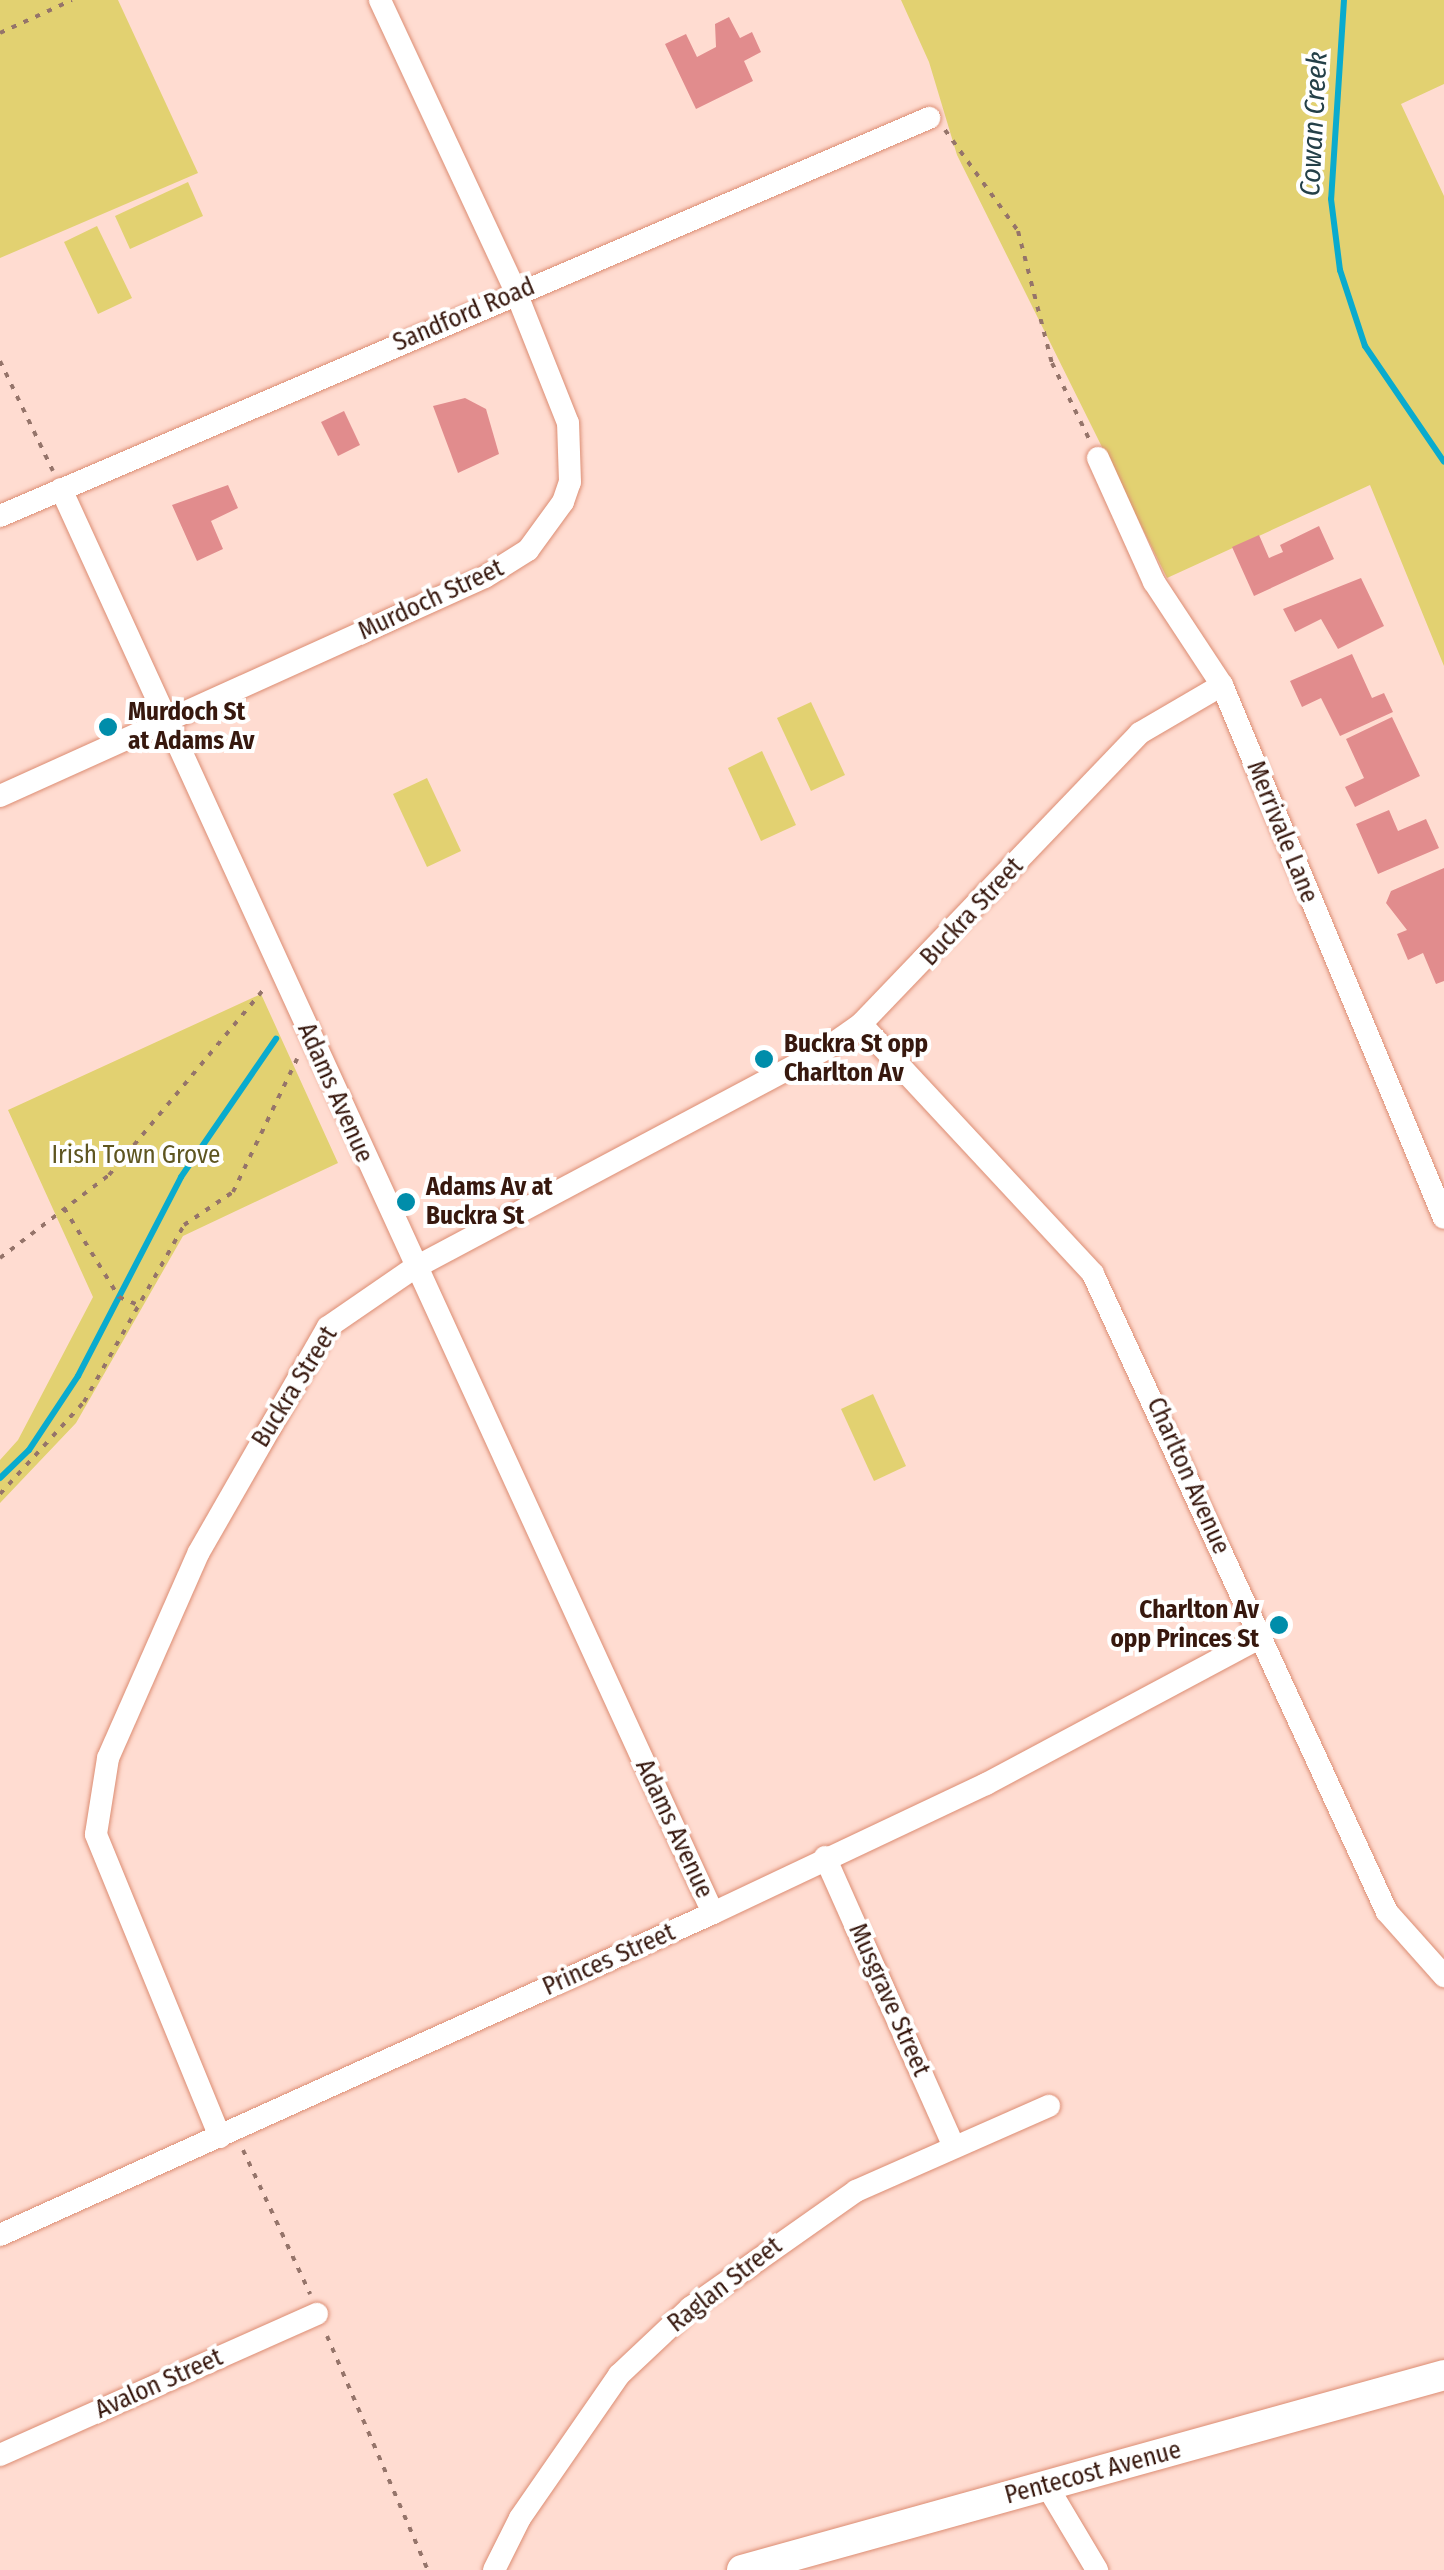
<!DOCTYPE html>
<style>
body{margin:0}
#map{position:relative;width:1444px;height:2570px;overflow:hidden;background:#ffdcd1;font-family:"Fira Sans Condensed",sans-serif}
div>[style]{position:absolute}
.green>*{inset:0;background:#e2d171}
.stream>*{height:6px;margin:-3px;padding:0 3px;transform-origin:3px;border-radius:3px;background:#09abce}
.building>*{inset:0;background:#e18c8d}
.path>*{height:4px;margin-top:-2px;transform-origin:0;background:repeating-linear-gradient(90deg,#95746a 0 5px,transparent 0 13px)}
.roads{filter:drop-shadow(0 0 2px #dc8d73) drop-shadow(0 0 2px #dc8d73)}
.street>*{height:22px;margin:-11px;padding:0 11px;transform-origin:11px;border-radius:11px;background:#fff}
.secondary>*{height:30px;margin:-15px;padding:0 15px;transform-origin:15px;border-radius:15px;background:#fff}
.dots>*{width:28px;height:28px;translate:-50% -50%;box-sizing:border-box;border:5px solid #fff;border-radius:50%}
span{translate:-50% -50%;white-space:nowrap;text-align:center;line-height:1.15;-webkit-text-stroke:8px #fff;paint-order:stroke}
.street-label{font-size:25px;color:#37180e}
.poi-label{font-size:25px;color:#37180e;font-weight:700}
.left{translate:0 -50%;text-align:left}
.right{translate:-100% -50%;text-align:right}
.park-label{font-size:25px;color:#5e5520}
.water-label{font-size:28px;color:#244048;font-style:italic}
</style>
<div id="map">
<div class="green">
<div style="clip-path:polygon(0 0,118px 0,198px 173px,0 258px)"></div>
<div style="clip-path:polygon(901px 0,1444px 0,1444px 84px,1401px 104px,1444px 196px,1444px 666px,1370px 485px,1167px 578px,957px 155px,929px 62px)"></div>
<div style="clip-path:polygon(188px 182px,203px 216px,130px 249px,115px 216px)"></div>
<div style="clip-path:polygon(97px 226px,132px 298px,98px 314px,64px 242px)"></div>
<div style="clip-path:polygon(811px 702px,845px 775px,811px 791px,777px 718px)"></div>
<div style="clip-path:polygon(762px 751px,796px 825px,761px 841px,728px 768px)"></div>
<div style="clip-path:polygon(427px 778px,461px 851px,427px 867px,393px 794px)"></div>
<div style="clip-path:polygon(261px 994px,338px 1163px,183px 1236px,76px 1423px,0 1503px,0 1460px,18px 1440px,93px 1297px,8px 1110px)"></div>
<div style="clip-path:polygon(873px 1394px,906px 1466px,874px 1481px,841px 1409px)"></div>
</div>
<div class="stream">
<div style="left:1344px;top:0;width:199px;rotate:93.7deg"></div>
<div style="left:1331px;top:199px;width:72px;rotate:82.8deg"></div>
<div style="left:1340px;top:270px;width:80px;rotate:71.8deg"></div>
<div style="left:1365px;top:346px;width:140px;rotate:55.7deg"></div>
<div style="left:0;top:1478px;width:40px;rotate:-44deg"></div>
<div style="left:29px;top:1450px;width:89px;rotate:-56.5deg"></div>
<div style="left:78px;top:1376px;width:224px;rotate:-62.6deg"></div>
<div style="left:181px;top:1177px;width:168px;rotate:-55.5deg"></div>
</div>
<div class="building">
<div style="clip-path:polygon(729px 17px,740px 38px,752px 32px,761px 52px,744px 61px,753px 81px,696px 109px,665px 44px,686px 34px,697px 57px,716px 47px,715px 24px)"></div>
<div style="clip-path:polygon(465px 398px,486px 409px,499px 454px,458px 473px,433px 406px)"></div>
<div style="clip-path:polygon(344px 411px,360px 445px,338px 456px,321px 422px)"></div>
<div style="clip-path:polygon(228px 485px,238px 508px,211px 521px,223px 549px,197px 561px,172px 505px)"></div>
<div style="clip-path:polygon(1319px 526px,1334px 559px,1254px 596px,1232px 547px,1259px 535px,1269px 558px,1283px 552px,1280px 545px)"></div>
<div style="clip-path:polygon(1361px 578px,1384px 626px,1338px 649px,1321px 619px,1295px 632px,1283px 609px)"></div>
<div style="clip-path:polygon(1352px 654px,1372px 698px,1384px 693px,1393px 712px,1340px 736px,1321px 698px,1302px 707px,1290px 681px)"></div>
<div style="clip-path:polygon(1392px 717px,1420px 776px,1355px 807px,1345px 787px,1364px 778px,1346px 739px)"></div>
<div style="clip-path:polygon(1389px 810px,1398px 831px,1426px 819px,1439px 848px,1378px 874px,1356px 824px)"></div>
<div style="clip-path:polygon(1444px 868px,1444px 981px,1436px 984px,1423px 953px,1408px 960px,1397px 934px,1407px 930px,1386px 903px,1391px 891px)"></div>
</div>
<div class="path">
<div style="left:0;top:33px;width:79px;rotate:-24.6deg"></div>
<div style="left:945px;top:130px;width:125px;rotate:54.1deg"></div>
<div style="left:1018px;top:231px;width:136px;rotate:75.6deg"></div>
<div style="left:1052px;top:363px;width:85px;rotate:64deg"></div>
<div style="left:0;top:361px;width:122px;rotate:64.3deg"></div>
<div style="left:64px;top:1208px;width:105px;rotate:58.3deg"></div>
<div style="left:119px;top:1297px;width:21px;rotate:23deg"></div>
<div style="left:0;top:1258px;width:137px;rotate:-37.3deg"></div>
<div style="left:109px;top:1175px;width:244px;rotate:-50.2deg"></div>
<div style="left:0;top:1494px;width:125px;rotate:-47.6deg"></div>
<div style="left:84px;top:1402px;width:203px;rotate:-60.5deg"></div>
<div style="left:184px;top:1225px;width:59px;rotate:-34deg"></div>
<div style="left:233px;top:1192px;width:148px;rotate:-64.3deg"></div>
<div style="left:243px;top:2150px;width:159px;rotate:65deg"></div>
<div style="left:327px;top:2336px;width:255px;rotate:66.7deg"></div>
</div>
<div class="roads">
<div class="street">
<div style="left:1098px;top:458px;width:136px;rotate:65.7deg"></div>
<div style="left:1154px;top:582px;width:123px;rotate:56.6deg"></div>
<div style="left:1222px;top:685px;width:577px;rotate:67.39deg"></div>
<div style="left:61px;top:489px;width:1566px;rotate:65.4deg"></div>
<div style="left:0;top:516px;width:1011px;rotate:-23.19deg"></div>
<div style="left:0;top:796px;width:532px;rotate:-24.3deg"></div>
<div style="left:485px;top:577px;width:51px;rotate:-32.1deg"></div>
<div style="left:528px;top:550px;width:59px;rotate:-53.9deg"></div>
<div style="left:563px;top:502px;width:21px;rotate:-71deg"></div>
<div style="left:570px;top:482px;width:59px;rotate:-91.9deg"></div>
<div style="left:568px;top:423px;width:141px;rotate:-111.7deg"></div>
<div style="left:516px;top:292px;width:322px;rotate:-115deg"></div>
<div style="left:861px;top:1024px;width:341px;rotate:47.1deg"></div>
<div style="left:1093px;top:1274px;width:702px;rotate:65.26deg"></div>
<div style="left:1387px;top:1912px;width:86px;rotate:48.3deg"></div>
<div style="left:825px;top:1857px;width:314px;rotate:66deg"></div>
<div style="left:220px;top:2137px;width:327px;rotate:-112.3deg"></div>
<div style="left:96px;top:1834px;width:77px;rotate:-81deg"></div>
<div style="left:108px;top:1758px;width:225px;rotate:-66.2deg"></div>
<div style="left:199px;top:1552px;width:259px;rotate:-60.2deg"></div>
<div style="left:328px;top:1327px;width:104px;rotate:-34.5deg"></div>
<div style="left:414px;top:1268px;width:468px;rotate:-28deg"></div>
<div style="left:827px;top:1048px;width:42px;rotate:-35.2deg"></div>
<div style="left:861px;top:1024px;width:403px;rotate:-46.2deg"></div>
<div style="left:1140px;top:733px;width:95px;rotate:-30.3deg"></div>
<div style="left:0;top:2235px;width:782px;rotate:-24.3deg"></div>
<div style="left:713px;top:1913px;width:302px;rotate:-25.3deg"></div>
<div style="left:986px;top:1784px;width:310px;rotate:-28.1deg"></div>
<div style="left:0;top:2455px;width:347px;rotate:-24deg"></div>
<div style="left:1047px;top:2486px;width:98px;rotate:59.2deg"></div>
<div style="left:494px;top:2570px;width:58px;rotate:-63.4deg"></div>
<div style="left:520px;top:2518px;width:174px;rotate:-55.3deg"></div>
<div style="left:619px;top:2375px;width:98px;rotate:-43.3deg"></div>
<div style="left:690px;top:2308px;width:203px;rotate:-35.2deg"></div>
<div style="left:856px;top:2191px;width:211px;rotate:-23.8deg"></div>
</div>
<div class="secondary">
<div style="left:742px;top:2570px;width:729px;rotate:-15.52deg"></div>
</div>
</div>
<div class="dots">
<div style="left:108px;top:727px;background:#008daa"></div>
<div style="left:764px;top:1059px;background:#008daa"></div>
<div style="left:406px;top:1202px;background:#008daa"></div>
<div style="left:1279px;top:1625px;background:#008daa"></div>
</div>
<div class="street-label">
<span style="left:464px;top:315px;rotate:-23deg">Sandford Road</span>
<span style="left:431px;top:600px;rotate:-25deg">Murdoch Street</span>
<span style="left:1282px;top:832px;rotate:68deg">Merrivale Lane</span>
<span style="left:972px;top:912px;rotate:-47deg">Buckra Street</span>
<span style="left:335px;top:1093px;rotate:66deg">Adams Avenue</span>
<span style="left:295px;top:1387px;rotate:-58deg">Buckra Street</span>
<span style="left:1188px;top:1476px;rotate:66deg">Charlton Avenue</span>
<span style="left:674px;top:1829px;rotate:65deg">Adams Avenue</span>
<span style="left:609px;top:1960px;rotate:-24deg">Princes Street</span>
<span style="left:889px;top:2000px;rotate:66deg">Musgrave Street</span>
<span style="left:725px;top:2285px;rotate:-38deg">Raglan Street</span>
<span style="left:159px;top:2384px;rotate:-24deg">Avalon Street</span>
<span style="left:1093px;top:2473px;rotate:-15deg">Pentecost Avenue</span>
</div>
<div class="poi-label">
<span class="left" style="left:128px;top:727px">Murdoch St<br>at Adams Av</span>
<span class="left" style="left:784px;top:1059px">Buckra St opp<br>Charlton Av</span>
<span class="left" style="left:426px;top:1202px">Adams Av at<br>Buckra St</span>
<span class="right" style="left:1259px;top:1625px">Charlton Av<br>opp Princes St</span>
</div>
<div class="park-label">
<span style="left:136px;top:1155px">Irish Town Grove</span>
</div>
<div class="water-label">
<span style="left:1314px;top:124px;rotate:-87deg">Cowan Creek</span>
</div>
</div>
